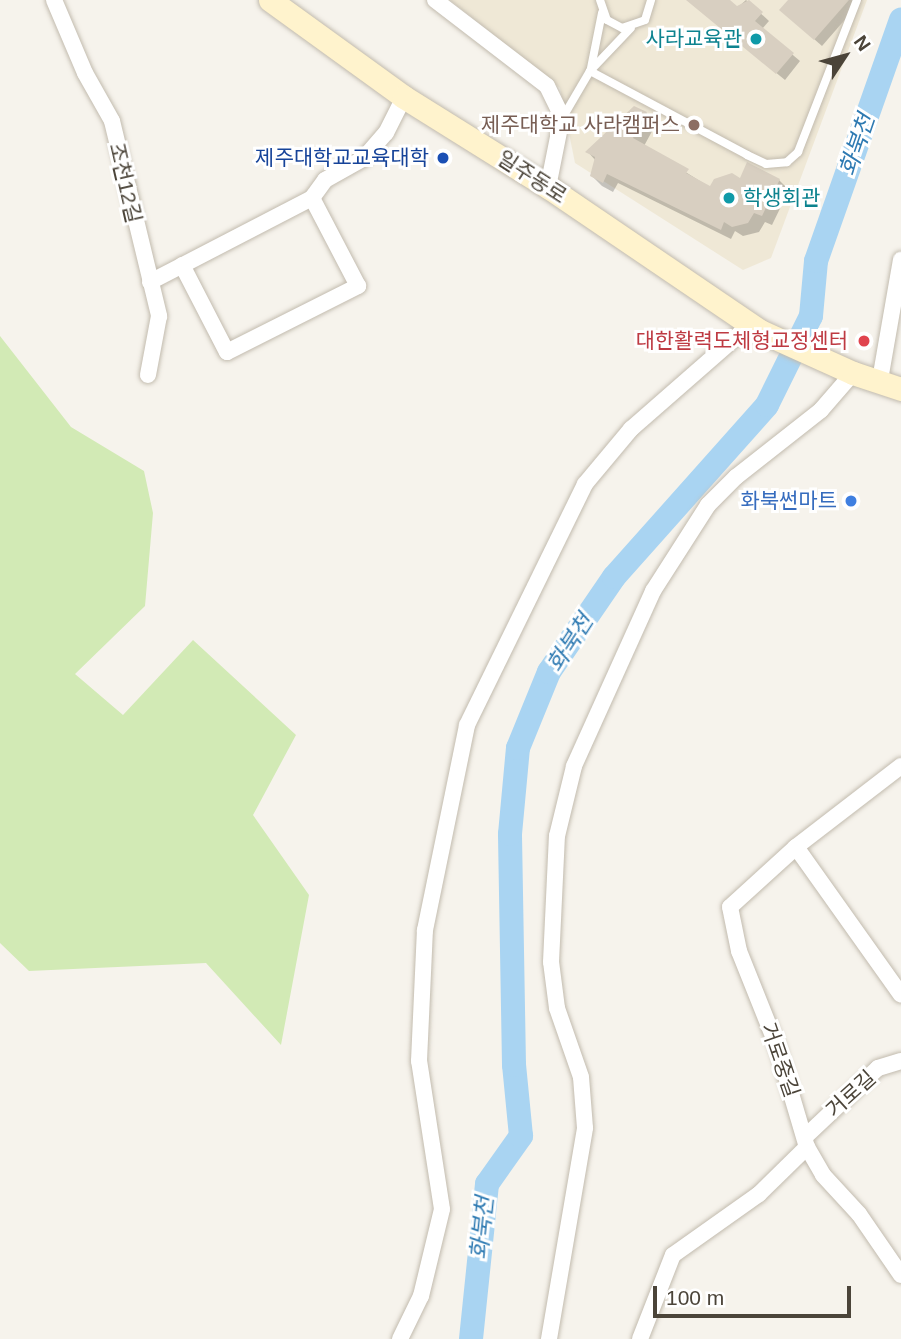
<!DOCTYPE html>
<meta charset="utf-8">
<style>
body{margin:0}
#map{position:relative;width:901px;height:1339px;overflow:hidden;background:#f6f3ec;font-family:Arial,"Noto Sans KR",sans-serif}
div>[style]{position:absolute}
.education>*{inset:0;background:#efe8d6}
.green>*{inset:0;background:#d2eab5}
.shadow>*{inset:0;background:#0003}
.river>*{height:24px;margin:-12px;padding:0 12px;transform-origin:12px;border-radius:12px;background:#a9d4f2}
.building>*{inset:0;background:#d8cfc1}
.roads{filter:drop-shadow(0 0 2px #c2bbae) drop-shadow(0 0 2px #c2bbae)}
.service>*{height:8px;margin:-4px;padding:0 4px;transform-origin:4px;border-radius:4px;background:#fff}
.minor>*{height:16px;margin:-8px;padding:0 8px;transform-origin:8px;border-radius:8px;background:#fff}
.secondary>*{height:23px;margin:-11.5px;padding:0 11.5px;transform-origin:11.5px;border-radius:11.5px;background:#fff3cd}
.dots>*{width:19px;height:19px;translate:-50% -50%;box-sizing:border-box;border:4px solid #fff;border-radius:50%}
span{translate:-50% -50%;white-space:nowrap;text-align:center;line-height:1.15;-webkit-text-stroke:6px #fff;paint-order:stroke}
.culture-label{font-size:21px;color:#0d838f}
.right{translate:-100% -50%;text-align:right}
.left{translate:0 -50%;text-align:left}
.education-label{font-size:21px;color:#785e54}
.transit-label{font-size:21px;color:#164399}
.street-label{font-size:21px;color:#4b4439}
.health-label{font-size:21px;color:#be3a42}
.shop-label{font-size:21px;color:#366cbe}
.water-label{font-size:23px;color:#2e7ab2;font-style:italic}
.north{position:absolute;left:810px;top:21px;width:70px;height:70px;-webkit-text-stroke:5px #fff;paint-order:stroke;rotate:54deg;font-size:19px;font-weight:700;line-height:28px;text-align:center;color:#4b4439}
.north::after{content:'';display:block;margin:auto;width:24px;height:32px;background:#4b4439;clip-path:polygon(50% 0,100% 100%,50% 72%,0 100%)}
.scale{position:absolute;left:653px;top:1286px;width:198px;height:32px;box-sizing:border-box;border:4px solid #4b4439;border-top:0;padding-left:9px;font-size:21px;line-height:24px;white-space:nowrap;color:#4b4439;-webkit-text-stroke:5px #fff;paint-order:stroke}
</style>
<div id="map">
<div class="education">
<div style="clip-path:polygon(450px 0,867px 0,771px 258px,743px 270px,575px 163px,560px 88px)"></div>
</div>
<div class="green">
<div style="clip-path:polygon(0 336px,71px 427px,144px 471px,153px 513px,145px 606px,75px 674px,123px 715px,193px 640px,296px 735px,253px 815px,309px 895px,281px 1045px,206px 963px,29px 971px,0 943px)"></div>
</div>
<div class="shadow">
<div style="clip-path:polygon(687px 0,727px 0,737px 8px,746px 0,769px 21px,762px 29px,800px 61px,785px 80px)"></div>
<div style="clip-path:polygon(790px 0,862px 0,822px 46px,789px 17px)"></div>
<div style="clip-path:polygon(646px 113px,656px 124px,644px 146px,711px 188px,740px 180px,779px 180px,789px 190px,772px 225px,765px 222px,759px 232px,743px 236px,735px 231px,731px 239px,618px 183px,613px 192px,602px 186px,592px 176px,596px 161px,588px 152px)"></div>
</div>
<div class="river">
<div style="left:471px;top:1339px;width:156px;rotate:-84.1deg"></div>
<div style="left:487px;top:1184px;width:59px;rotate:-54.7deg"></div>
<div style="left:521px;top:1136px;width:71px;rotate:-95.6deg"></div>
<div style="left:514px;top:1065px;width:231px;rotate:-91deg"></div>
<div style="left:510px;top:834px;width:86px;rotate:-84.7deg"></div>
<div style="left:518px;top:748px;width:82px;rotate:-67.8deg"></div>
<div style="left:549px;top:672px;width:115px;rotate:-55.6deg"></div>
<div style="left:614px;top:577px;width:230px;rotate:-48.3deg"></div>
<div style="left:767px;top:405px;width:99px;rotate:-63.7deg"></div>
<div style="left:811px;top:316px;width:55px;rotate:-84.8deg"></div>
<div style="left:816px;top:261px;width:256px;rotate:-70.6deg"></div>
</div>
<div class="building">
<div style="clip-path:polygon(686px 0,730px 0,737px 6px,749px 0,763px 12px,755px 21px,794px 53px,776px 74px)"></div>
<div style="clip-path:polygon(788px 0,849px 0,814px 40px,779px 10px)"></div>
<div style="clip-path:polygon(634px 106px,647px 112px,633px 138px,689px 169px,686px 173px,710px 186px,714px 179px,732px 173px,740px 178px,747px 162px,780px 179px,762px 216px,754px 213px,748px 223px,732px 227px,724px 222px,721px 230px,607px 174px,603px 183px,590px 176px,595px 157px,585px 152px)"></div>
</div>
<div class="roads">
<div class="service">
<div style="left:600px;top:0;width:21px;rotate:71deg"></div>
<div style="left:607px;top:20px;width:17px;rotate:28deg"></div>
<div style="left:622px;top:28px;width:24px;rotate:-19deg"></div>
<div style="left:645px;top:20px;width:21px;rotate:-73deg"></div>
<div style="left:591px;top:68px;width:56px;rotate:-78.7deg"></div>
<div style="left:590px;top:71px;width:178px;rotate:28.1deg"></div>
<div style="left:747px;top:155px;width:21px;rotate:25deg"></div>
<div style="left:766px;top:164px;width:21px;rotate:-5deg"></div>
<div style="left:787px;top:162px;width:15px;rotate:-42deg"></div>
<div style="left:798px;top:152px;width:163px;rotate:-68.8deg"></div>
<div style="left:563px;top:117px;width:53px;rotate:-59.6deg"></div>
<div style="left:590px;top:71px;width:59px;rotate:-46.4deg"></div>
</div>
<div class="minor">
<div style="left:54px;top:0;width:79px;rotate:67deg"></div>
<div style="left:85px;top:73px;width:55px;rotate:60.6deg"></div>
<div style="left:112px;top:121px;width:201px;rotate:76.4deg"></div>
<div style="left:159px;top:316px;width:60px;rotate:100.6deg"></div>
<div style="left:435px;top:0;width:141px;rotate:37.5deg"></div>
<div style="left:547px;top:86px;width:34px;rotate:64deg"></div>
<div style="left:562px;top:117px;width:71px;rotate:101.3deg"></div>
<div style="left:182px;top:265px;width:98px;rotate:62.7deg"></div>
<div style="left:227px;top:352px;width:147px;rotate:-26.7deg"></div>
<div style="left:358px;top:286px;width:99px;rotate:-117.6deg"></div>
<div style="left:150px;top:282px;width:182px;rotate:-27.4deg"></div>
<div style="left:312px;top:198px;width:22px;rotate:-54deg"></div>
<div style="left:325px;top:180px;width:45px;rotate:-29.4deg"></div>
<div style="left:364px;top:158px;width:33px;rotate:-49deg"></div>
<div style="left:386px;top:133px;width:40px;rotate:-63.4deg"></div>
<div style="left:880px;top:380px;width:122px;rotate:-80.1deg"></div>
<div style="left:901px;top:766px;width:133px;rotate:142.4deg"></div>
<div style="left:796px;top:847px;width:89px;rotate:137.7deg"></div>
<div style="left:730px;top:907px;width:45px;rotate:78.4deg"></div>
<div style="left:739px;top:951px;width:102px;rotate:68.2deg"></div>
<div style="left:777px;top:1046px;width:105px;rotate:73.5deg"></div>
<div style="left:807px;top:1147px;width:32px;rotate:60deg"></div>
<div style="left:823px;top:1175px;width:53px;rotate:47.3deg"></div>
<div style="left:859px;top:1214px;width:74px;rotate:55.5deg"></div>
<div style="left:796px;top:847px;width:181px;rotate:54.6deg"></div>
<div style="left:806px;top:1136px;width:99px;rotate:-43.4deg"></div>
<div style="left:878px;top:1068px;width:24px;rotate:-17deg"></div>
<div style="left:400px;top:1339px;width:48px;rotate:-64deg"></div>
<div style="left:421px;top:1296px;width:89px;rotate:-76.4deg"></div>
<div style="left:442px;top:1209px;width:150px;rotate:-98.8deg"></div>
<div style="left:419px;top:1061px;width:131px;rotate:-87.4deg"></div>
<div style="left:425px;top:930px;width:209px;rotate:-78.4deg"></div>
<div style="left:467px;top:725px;width:268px;rotate:-63.9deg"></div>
<div style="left:585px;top:484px;width:72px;rotate:-50.1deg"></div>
<div style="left:631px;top:429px;width:158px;rotate:-41.2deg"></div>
<div style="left:549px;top:1339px;width:214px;rotate:-80.3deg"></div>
<div style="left:585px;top:1128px;width:51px;rotate:-94.5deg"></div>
<div style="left:581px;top:1077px;width:73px;rotate:-109.2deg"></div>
<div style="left:557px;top:1008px;width:46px;rotate:-97.4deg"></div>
<div style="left:551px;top:962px;width:126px;rotate:-87.3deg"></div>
<div style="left:557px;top:836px;width:72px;rotate:-76.3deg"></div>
<div style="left:574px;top:766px;width:192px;rotate:-65.7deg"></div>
<div style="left:653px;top:591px;width:102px;rotate:-57.4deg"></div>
<div style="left:708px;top:505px;width:40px;rotate:-45deg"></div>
<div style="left:736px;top:477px;width:108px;rotate:-38.2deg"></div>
<div style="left:821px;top:410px;width:49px;rotate:-49.1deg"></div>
<div style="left:640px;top:1339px;width:90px;rotate:-68.6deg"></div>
<div style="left:673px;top:1255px;width:105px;rotate:-35.3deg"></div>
<div style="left:759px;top:1194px;width:67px;rotate:-44.4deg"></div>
</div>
<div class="secondary">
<div style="left:270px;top:0;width:165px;rotate:35.9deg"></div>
<div style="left:404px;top:97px;width:170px;rotate:32deg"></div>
<div style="left:548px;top:187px;width:256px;rotate:34.2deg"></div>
<div style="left:760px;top:331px;width:102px;rotate:24.3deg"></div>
<div style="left:853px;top:373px;width:51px;rotate:18.4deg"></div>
</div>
</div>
<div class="dots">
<div style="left:756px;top:39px;background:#0f9aa8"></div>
<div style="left:694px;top:125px;background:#8d6e63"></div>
<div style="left:443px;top:158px;background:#1a4fb4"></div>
<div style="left:729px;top:198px;background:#0f9aa8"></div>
<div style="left:864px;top:341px;background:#e0444e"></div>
<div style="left:851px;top:501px;background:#3f7fe0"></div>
</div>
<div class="culture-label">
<span class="right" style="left:742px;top:39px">사라교육관</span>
<span class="left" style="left:743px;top:198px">학생회관</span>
</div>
<div class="education-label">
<span class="right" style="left:680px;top:125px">제주대학교 사라캠퍼스</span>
</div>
<div class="transit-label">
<span class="right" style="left:429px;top:158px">제주대학교교육대학</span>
</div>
<div class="street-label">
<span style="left:532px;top:177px;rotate:33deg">일주동로</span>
<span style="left:125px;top:183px;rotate:77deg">조천12길</span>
<span style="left:780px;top:1060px;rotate:71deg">거로중길</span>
<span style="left:851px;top:1094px;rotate:-42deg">거로길</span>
</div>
<div class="health-label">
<span class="right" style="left:848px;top:341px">대한활력도체형교정센터</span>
</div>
<div class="shop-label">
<span class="right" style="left:837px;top:501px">화북썬마트</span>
</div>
<div class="water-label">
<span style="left:857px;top:145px;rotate:-71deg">화북천</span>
<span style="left:570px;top:643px;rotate:-57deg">화북천</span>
<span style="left:482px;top:1228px;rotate:-84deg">화북천</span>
</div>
<div class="north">N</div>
<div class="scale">100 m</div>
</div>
